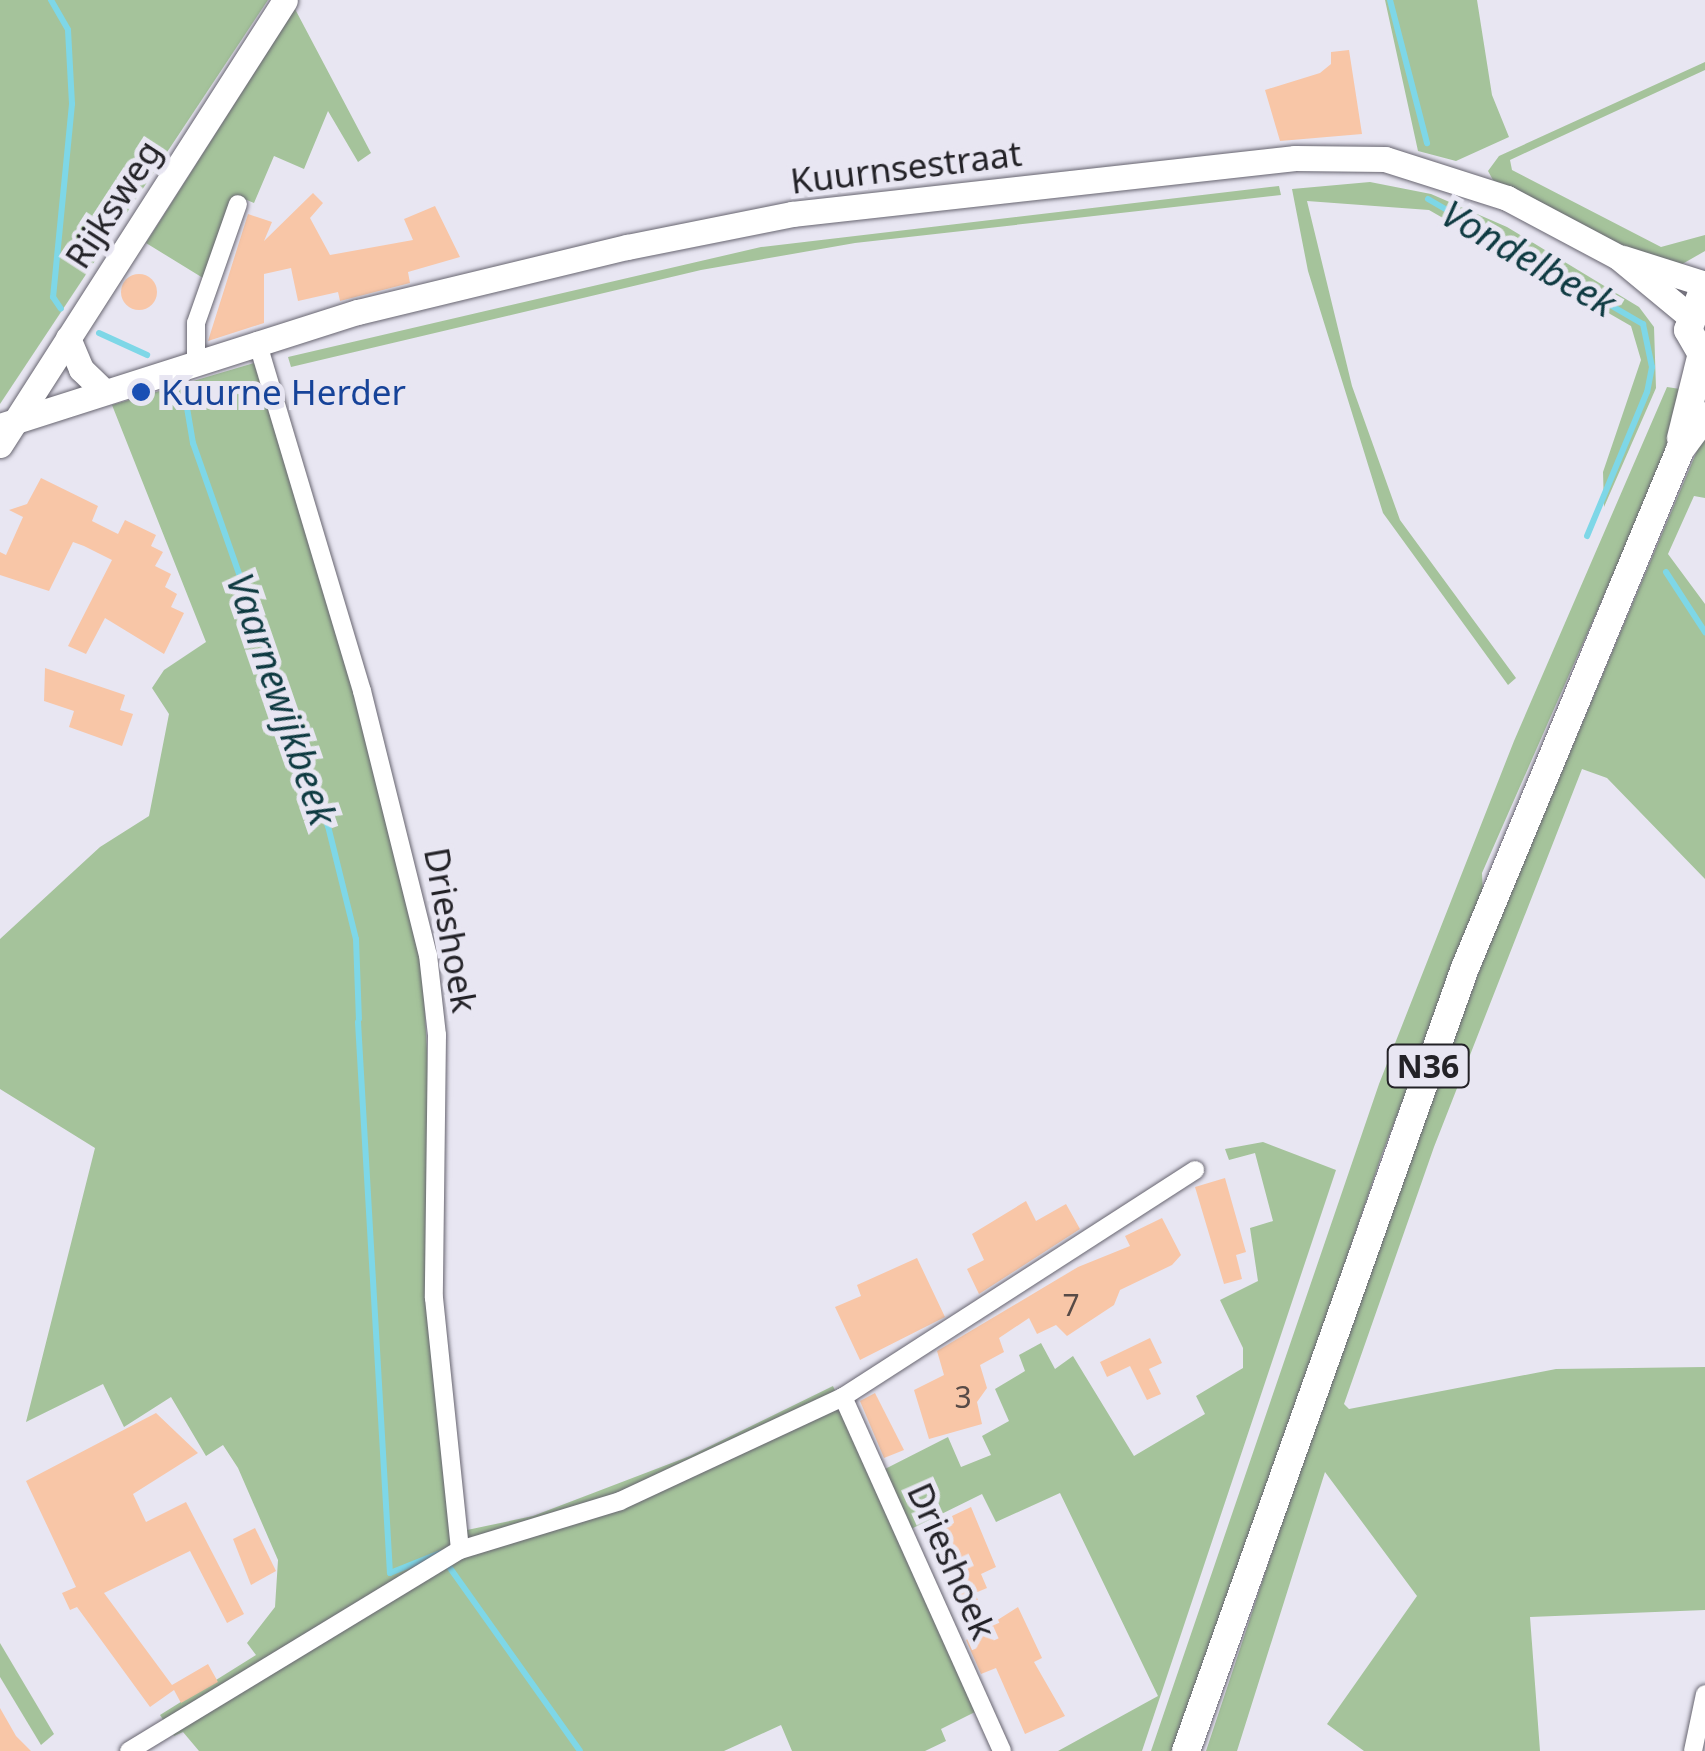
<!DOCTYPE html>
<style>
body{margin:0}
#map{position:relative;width:1705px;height:1751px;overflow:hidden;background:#e8e6f2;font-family:"Noto Sans",sans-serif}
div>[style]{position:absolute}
.green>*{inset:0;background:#a5c39b}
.stream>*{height:6px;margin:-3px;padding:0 3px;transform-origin:3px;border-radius:3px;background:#7ed7e7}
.building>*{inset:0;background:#f8c6a7}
.round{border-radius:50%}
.roads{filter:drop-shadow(0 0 2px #676570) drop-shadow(0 0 2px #676570)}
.street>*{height:18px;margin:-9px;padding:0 9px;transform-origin:9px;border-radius:9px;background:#fff}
.secondary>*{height:25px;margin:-12.5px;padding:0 12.5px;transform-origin:12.5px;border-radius:12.5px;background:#fff}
.primary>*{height:28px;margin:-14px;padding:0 14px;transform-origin:14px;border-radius:14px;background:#fff}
.dots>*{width:28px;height:28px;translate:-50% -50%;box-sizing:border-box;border:5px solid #e8e6f2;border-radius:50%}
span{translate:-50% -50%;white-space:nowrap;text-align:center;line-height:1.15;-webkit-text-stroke:10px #e8e6f2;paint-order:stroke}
.number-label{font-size:30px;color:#584b47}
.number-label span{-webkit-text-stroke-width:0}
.shield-label span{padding:2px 8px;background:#e8e6f2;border:2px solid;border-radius:8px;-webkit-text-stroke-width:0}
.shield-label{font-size:32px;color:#232227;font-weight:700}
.street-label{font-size:35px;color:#232227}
.transit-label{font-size:35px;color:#164399}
.left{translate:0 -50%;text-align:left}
.water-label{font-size:38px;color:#0e3a41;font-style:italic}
</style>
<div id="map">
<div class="green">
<div style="clip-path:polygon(0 0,268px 0,0 404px)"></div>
<div style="clip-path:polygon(1385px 0,1477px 0,1492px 95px,1509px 137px,1456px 161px,1418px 151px)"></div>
<div style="clip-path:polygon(295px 9px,371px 153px,358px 162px,328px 111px,304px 169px,274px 156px,254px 203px,235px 195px,203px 278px,146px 243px)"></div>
<div style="clip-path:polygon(1705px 62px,1705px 70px,1510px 160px,1512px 170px,1661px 247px,1705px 235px,1705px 251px,1677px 267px,1635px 254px,1493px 180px,1488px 171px,1499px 156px)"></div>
<div style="clip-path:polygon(1370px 182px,1431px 194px,1507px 227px,1639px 307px,1654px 327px,1656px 388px,1604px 507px,1603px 472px,1641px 360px,1631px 326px,1429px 210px,1307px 201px,1352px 386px,1400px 520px,1516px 678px,1508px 685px,1383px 513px,1308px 271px,1292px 189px)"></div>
<div style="clip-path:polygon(1279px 186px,1281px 195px,855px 243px,701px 270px,291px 367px,288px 357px,761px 247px)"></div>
<div style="clip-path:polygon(254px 363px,362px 716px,422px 958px,453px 1533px,533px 1516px,690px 1456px,833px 1386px,977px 1711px,941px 1729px,946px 1741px,925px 1751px,792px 1751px,781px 1725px,724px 1751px,199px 1751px,183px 1732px,174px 1736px,160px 1715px,256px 1655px,247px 1643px,275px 1607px,278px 1560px,238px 1468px,223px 1445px,206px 1456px,171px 1397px,124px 1427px,103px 1384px,26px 1422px,95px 1148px,0 1089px,0 939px,100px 847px,149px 816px,169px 714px,152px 688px,164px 670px,206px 642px,112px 405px)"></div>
<div style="clip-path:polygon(1667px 387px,1680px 389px,1674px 436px,1482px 873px,1483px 894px,1382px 1154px,1179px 1751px,1151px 1751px,1379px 1084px,1514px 741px)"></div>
<div style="clip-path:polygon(1705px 432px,1705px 498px,1694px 496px,1668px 554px,1705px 604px,1705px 879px,1607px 778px,1582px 769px,1434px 1147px,1344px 1404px,1349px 1409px,1556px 1369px,1705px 1367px,1705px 1610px,1530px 1617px,1540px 1751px,1364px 1751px,1327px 1724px,1417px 1596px,1325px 1472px,1237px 1751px,1206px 1751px,1362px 1282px,1491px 940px)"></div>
<div style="clip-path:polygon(1263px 1142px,1336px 1170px,1142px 1751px,1058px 1751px,1158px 1696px,1060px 1493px,996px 1522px,982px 1494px,909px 1530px,883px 1470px,948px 1437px,961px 1467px,991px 1455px,982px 1436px,1009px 1421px,995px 1389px,1025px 1371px,1019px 1355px,1041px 1343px,1055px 1369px,1073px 1356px,1134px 1456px,1205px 1414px,1196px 1396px,1243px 1368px,1243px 1348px,1220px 1300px,1258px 1281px,1250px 1228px,1273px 1221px,1255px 1153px,1229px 1160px,1225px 1149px)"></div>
<div style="clip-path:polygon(0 1643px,54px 1734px,41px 1745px,0 1677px)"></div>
</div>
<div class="stream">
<div style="left:51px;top:0;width:34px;rotate:60deg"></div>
<div style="left:68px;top:30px;width:74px;rotate:86.9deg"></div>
<div style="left:72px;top:104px;width:194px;rotate:95.6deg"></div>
<div style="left:53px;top:297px;width:14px;rotate:56deg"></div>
<div style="left:1390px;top:0;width:148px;rotate:75.5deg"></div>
<div style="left:1428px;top:199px;width:249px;rotate:30.2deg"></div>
<div style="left:1643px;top:324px;width:44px;rotate:78.2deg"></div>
<div style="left:1652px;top:367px;width:25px;rotate:101deg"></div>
<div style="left:1647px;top:392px;width:156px;rotate:112.6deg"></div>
<div style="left:99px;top:333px;width:53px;rotate:24.6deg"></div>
<div style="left:183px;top:384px;width:60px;rotate:80.4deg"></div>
<div style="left:193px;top:443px;width:406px;rotate:70.6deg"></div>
<div style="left:328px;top:826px;width:116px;rotate:76.1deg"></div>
<div style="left:356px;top:939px;width:80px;rotate:87.9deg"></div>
<div style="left:1666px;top:572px;width:72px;rotate:57deg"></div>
<div style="left:358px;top:1022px;width:552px;rotate:86.68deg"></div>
<div style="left:390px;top:1573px;width:54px;rotate:-21.8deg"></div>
<div style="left:450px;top:1568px;width:224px;rotate:54.6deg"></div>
</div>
<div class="building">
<div style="clip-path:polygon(1349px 50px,1362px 134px,1280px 141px,1265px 90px,1320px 73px,1331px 64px,1331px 52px)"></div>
<div style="clip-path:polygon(313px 193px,323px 203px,310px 218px,330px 255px,413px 240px,404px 219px,435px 206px,460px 257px,408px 272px,410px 283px,340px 301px,338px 292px,298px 301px,291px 268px,264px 274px,264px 323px,208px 341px,248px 214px,272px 222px,264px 241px)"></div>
<div class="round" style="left:121px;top:274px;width:36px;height:36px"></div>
<div style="clip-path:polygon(41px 478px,98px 506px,92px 521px,118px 534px,125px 520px,156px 535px,151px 546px,163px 552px,155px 566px,171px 574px,165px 587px,177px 594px,171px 607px,184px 613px,164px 654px,105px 618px,86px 654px,68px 646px,112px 560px,84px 546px,73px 542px,49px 591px,0 575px,0 552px,6px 555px,23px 517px,9px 510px,27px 504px)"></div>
<div style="clip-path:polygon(45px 668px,125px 695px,120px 710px,133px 714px,122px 746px,69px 727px,74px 711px,44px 701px)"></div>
<div style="clip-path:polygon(1225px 1178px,1246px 1252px,1236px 1255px,1242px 1279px,1224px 1284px,1195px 1187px)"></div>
<div style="clip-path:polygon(1026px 1201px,1036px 1221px,1066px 1204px,1080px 1229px,979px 1294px,967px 1269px,984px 1260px,972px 1234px)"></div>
<div style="clip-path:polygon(1162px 1218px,1181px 1255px,1172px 1265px,1120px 1290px,1114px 1305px,1067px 1336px,1056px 1325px,1037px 1334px,1029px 1318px,999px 1338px,1004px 1352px,980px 1365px,987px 1388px,977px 1402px,982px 1424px,929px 1439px,914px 1390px,944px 1375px,937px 1351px,1078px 1267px,1130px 1246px,1125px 1236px)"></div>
<div style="clip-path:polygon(917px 1258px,945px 1317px,860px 1360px,835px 1307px,861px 1296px,857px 1285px)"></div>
<div style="clip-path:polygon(1150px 1338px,1162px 1363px,1149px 1369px,1161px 1394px,1147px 1400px,1130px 1366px,1107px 1377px,1100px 1362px)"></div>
<div style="clip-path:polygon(875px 1393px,904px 1450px,884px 1458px,860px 1401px)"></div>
<div style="clip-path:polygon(156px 1413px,198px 1453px,133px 1494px,146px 1522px,186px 1502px,244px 1614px,227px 1623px,190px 1551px,104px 1593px,172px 1685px,208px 1664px,218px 1682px,181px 1703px,174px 1690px,150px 1707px,77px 1607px,70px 1610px,62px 1593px,76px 1587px,26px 1481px)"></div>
<div style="clip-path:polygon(971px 1507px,996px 1567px,981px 1574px,987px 1588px,975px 1593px,978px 1600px,961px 1607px,923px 1534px,954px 1523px,952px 1516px)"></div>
<div style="clip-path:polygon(255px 1528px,276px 1571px,251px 1585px,233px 1539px)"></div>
<div style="clip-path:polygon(1018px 1607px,1042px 1658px,1034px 1662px,1065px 1716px,1025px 1734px,996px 1668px,981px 1674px,966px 1640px)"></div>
<div style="clip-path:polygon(0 1708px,16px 1736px,31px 1751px,0 1751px)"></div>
</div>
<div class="roads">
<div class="street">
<div style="left:257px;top:341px;width:365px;rotate:73.3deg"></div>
<div style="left:362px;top:691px;width:272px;rotate:76deg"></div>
<div style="left:428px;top:955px;width:81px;rotate:83.6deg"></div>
<div style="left:437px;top:1035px;width:263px;rotate:90.7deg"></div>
<div style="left:434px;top:1298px;width:253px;rotate:84.1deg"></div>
<div style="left:460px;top:1550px;width:167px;rotate:-17deg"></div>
<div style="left:620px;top:1501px;width:246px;rotate:-25deg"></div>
<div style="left:843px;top:1397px;width:419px;rotate:-32.8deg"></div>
<div style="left:196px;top:360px;width:37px;rotate:-90deg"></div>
<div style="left:196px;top:323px;width:126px;rotate:-70.6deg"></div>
<div style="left:843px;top:1397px;width:388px;rotate:65.8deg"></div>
<div style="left:129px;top:1751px;width:387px;rotate:-31.3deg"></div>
<div style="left:1693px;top:1751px;width:58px;rotate:-78.1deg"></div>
</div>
<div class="secondary">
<div style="left:1623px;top:258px;width:86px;rotate:17.6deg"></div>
<div style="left:68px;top:338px;width:34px;rotate:67deg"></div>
<div style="left:81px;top:369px;width:32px;rotate:44deg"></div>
<div style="left:0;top:426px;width:376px;rotate:-17.7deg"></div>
<div style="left:358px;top:312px;width:277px;rotate:-13.6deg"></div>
<div style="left:627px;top:247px;width:168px;rotate:-11.3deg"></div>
<div style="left:792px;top:214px;width:506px;rotate:-6.35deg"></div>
<div style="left:1295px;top:158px;width:90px;rotate:0.6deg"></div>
<div style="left:1385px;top:159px;width:128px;rotate:17.7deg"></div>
<div style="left:1507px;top:198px;width:126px;rotate:28deg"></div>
<div style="left:1618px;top:257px;width:91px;rotate:39.6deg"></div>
<div style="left:0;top:445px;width:528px;rotate:-57.36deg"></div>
</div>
<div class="primary">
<div style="left:1705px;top:285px;width:48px;rotate:110.7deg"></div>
<div style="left:1688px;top:330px;width:34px;rotate:60deg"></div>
<div style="left:1681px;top:438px;width:83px;rotate:-76.1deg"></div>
<div style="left:1186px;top:1751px;width:831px;rotate:-70.39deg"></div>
<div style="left:1465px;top:968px;width:561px;rotate:-67.46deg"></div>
<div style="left:1680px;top:450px;width:42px;rotate:-53.7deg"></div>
</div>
</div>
<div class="dots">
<div style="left:141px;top:392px;background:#1a4fb4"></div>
</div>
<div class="number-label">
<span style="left:1071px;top:1305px">7</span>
<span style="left:963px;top:1397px">3</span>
</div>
<div class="shield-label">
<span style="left:1428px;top:1066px">N36</span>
</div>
<div class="street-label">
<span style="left:906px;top:167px;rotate:-7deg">Kuurnsestraat</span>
<span style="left:113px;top:204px;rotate:-57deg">Rijksweg</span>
<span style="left:451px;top:930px;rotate:80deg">Drieshoek</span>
<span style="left:952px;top:1561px;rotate:66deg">Drieshoek</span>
</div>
<div class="transit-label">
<span class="left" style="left:161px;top:392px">Kuurne Herder</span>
</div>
<div class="water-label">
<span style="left:1529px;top:258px;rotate:30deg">Vondelbeek</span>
<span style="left:282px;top:699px;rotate:71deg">Vaarnewijkbeek</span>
</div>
</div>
